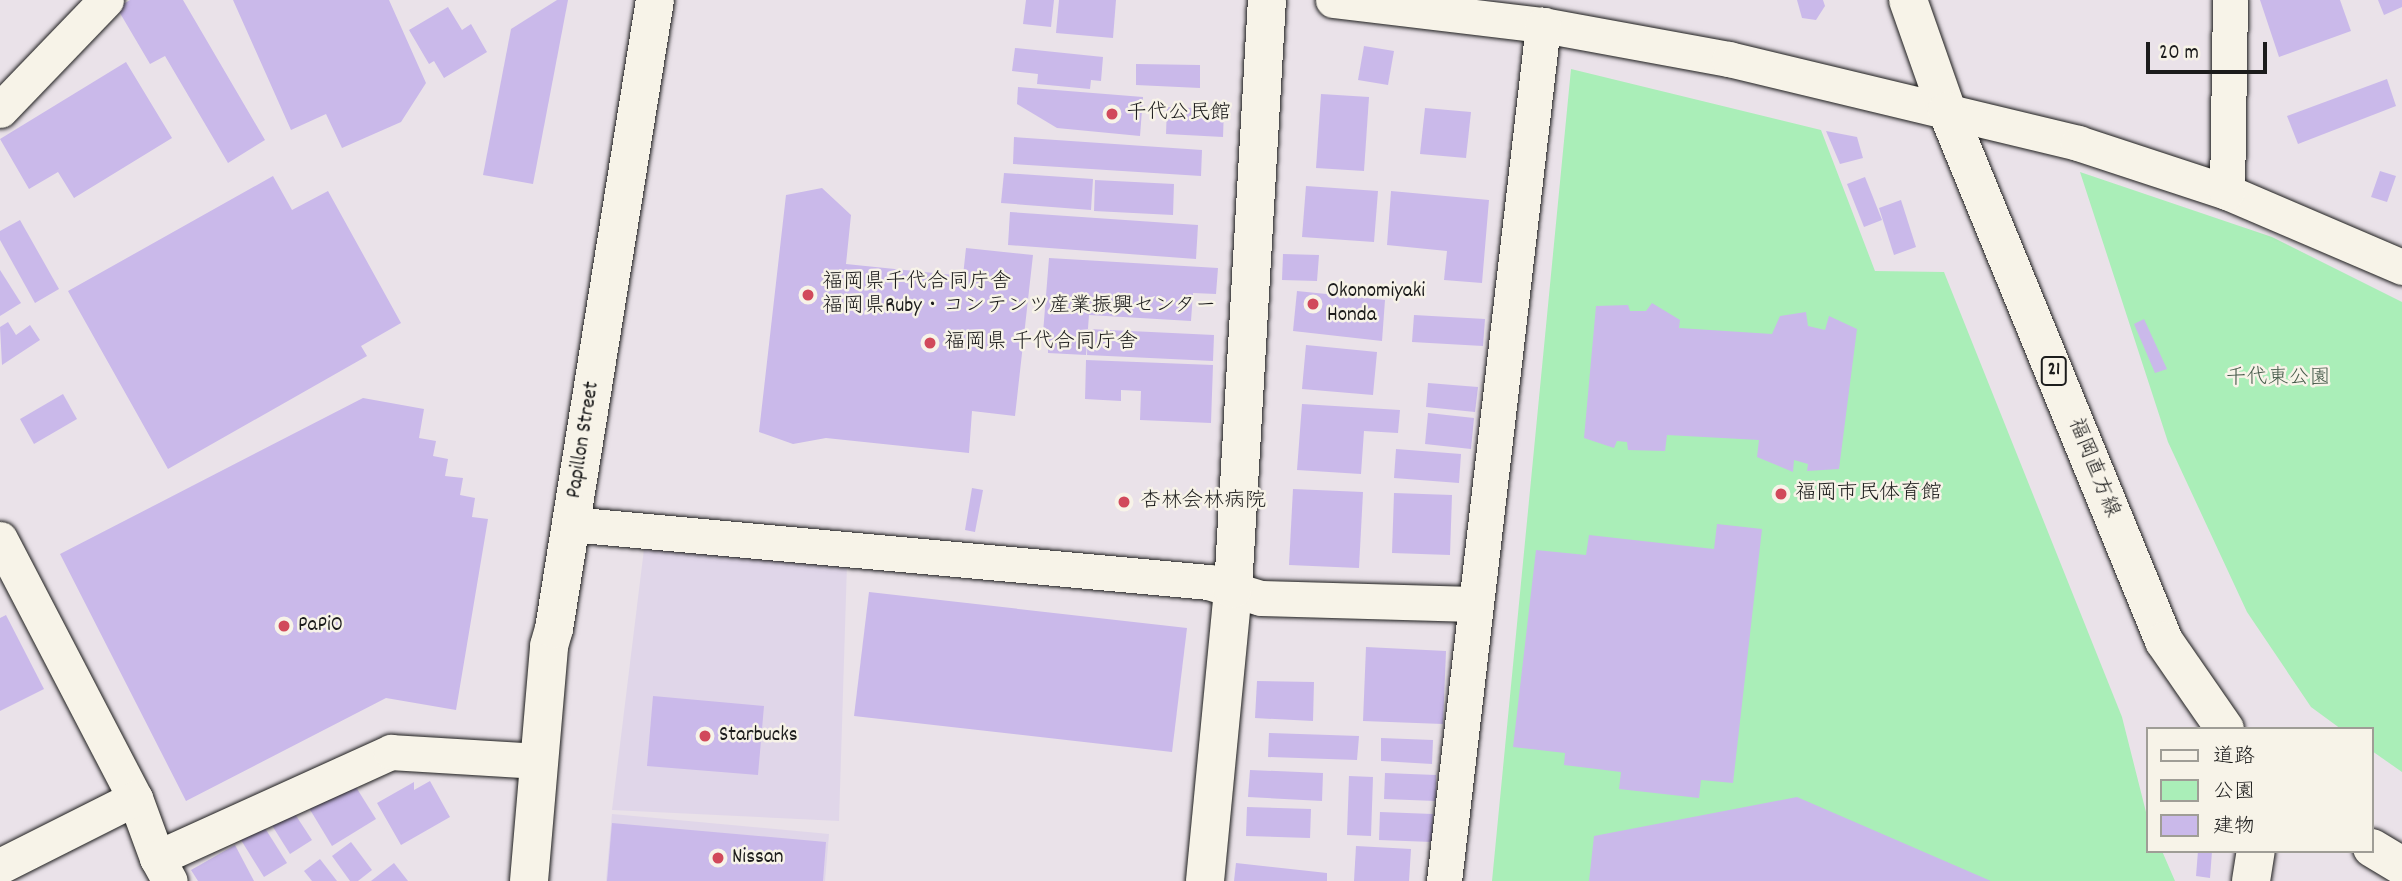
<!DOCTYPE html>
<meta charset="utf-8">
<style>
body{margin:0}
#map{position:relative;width:2402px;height:881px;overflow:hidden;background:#eae2e9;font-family:Dekko,"Klee One",sans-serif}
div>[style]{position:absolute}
.built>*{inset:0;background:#e0d6e9}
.green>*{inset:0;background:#aaeeb8}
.building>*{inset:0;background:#cab9ea}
.roads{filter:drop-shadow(0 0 2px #1c1c1c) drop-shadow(0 0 2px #1c1c1c)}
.street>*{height:35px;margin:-17.5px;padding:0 17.5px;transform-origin:17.5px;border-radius:17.5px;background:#f7f3e8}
.secondary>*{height:38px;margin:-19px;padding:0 19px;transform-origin:19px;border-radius:19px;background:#f7f3e8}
.primary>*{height:38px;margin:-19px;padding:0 19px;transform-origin:19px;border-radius:19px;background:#f7f3e8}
.dots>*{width:19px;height:19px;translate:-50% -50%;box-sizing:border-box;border:4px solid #f7f3e8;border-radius:50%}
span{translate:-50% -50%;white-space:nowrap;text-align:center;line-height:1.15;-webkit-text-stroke:5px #f7f3e8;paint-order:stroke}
.shield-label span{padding:2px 5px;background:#f7f3e8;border:2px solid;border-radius:5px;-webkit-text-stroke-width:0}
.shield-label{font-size:19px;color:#1c1c1c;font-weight:700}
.poi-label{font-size:21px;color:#1c1c1c}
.left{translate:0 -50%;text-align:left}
.park-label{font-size:21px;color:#475b4b}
.street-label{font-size:21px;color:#1c1c1c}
.legend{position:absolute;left:2146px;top:727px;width:228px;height:126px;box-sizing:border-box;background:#f7f3e8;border:2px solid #9f9d96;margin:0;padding:9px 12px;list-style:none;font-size:21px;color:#1c1c1c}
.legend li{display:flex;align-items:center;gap:14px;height:35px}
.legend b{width:35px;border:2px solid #9f9d96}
.scale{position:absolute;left:2146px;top:42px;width:121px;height:32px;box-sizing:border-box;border:4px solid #1c1c1c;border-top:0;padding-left:9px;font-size:21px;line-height:24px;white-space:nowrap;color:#1c1c1c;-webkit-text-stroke:5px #f7f3e8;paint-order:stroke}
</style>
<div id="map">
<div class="built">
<div style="clip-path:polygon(645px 541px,847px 563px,839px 821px,612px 810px)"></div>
<div style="clip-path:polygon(612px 814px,829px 834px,825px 881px,606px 881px)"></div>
</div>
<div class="green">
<div style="clip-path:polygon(1571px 69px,1821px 130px,1875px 271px,1944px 272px,2122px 717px,2148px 820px,2148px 851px,2162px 851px,2175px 881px,1492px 881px)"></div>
<div style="clip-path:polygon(2080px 172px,2272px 237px,2402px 302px,2402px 772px,2372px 751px,2372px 729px,2341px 729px,2311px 707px,2247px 612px,2168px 442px)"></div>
</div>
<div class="building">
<div style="clip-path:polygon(130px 0,183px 0,265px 140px,228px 163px,165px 56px,150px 64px,117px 8px)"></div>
<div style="clip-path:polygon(233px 0,389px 0,426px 83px,401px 122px,342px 148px,326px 114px,291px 130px)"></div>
<div style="clip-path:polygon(557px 0,568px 0,533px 184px,483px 175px,511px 29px)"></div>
<div style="clip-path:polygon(1026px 0,1054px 0,1051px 27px,1023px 24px)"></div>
<div style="clip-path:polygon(1059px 0,1116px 0,1113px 38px,1056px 33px)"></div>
<div style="clip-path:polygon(1797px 0,1823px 0,1825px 6px,1816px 20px,1802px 18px)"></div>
<div style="clip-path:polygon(2260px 0,2340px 0,2351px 31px,2279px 57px)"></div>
<div style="clip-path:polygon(2378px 0,2402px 0,2402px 7px,2384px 15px)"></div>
<div style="clip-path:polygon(448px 7px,462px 30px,471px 24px,487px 52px,444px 78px,434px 61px,429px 64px,409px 30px)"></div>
<div style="clip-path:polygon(1364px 46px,1394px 51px,1388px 85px,1358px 80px)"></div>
<div style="clip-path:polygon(1015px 48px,1103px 57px,1101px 81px,1091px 80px,1090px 89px,1037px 84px,1038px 74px,1012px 71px)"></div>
<div style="clip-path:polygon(126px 62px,172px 138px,74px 198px,58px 172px,29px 189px,0 139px)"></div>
<div style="clip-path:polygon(1136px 64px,1200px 65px,1200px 88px,1136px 85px)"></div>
<div style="clip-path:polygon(2387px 79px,2396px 106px,2298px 144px,2287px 116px)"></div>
<div style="clip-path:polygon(1018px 87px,1143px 97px,1140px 136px,1057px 128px,1017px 104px)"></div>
<div style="clip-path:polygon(1321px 94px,1369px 97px,1364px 171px,1316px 168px)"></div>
<div style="clip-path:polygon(1167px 107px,1224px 109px,1223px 137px,1166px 134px)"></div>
<div style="clip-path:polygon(1425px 108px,1471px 112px,1466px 158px,1420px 154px)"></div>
<div style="clip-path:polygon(1826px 131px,1857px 137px,1863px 158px,1840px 164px)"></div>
<div style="clip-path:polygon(1014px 137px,1202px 150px,1201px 176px,1013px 164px)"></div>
<div style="clip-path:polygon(2380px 171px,2396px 176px,2387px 202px,2371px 197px)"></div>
<div style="clip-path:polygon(1004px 173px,1093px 179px,1091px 210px,1001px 203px)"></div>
<div style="clip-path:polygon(273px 176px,292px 210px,328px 191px,401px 323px,361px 346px,367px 356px,168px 469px,68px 291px)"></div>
<div style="clip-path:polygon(1865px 177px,1882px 220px,1864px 227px,1847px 184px)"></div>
<div style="clip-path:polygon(1095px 180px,1174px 184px,1173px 215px,1094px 211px)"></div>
<div style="clip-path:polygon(1306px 186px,1378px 191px,1374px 242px,1302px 237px)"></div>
<div style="clip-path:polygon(822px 188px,851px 215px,846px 264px,963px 276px,966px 248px,1033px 255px,1015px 416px,972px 411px,969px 453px,826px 438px,793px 444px,759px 432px,786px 195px)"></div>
<div style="clip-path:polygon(1391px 191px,1489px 200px,1482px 283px,1444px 280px,1447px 251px,1387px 245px)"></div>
<div style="clip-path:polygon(1901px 200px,1916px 247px,1894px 255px,1879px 208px)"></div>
<div style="clip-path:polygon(1010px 212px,1198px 225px,1196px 259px,1008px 245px)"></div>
<div style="clip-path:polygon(20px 220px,59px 289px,35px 303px,0 240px,0 231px)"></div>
<div style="clip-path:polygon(1283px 254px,1319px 255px,1317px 281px,1282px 280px)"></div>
<div style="clip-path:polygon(1049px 258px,1218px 268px,1216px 294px,1193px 293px,1191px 321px,1089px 315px,1086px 355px,1048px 353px,1048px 334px,1043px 333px)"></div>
<div style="clip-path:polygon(0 270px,21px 303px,0 316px)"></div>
<div style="clip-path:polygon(1297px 291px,1385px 300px,1382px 341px,1293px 331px)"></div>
<div style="clip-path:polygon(1652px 303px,1680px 320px,1679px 328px,1772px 334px,1780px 316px,1806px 312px,1808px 326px,1825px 330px,1829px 316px,1857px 329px,1839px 469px,1807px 471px,1808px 464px,1794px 460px,1793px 472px,1757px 457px,1759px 440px,1667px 435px,1665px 451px,1628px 450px,1627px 442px,1617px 441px,1614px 448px,1584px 438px,1596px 306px,1628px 305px,1630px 311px,1646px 311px)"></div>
<div style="clip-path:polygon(1414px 315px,1485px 319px,1483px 346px,1412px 342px)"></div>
<div style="clip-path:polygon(2144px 319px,2167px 369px,2155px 373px,2134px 324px)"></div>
<div style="clip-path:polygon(8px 322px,16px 335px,30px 325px,40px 340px,2px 365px,0 327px)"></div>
<div style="clip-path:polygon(1088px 329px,1214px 335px,1213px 361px,1087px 355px)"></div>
<div style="clip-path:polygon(1306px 345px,1377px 352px,1373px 395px,1302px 389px)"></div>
<div style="clip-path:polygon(1086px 360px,1213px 365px,1211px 423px,1140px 420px,1141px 391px,1121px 390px,1121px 401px,1085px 399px)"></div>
<div style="clip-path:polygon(1428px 383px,1478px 387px,1475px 412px,1426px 407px)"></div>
<div style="clip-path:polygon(63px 394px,77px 419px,34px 444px,20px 419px)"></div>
<div style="clip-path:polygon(363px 398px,424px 409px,419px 438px,436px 441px,433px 456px,448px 459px,445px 476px,463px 478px,460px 495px,475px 498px,472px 517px,488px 519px,456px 710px,386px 698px,186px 801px,60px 554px)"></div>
<div style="clip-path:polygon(1302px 404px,1400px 410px,1398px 433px,1364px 431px,1361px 474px,1297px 470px)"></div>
<div style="clip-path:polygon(1428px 413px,1474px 418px,1471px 449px,1425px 444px)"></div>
<div style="clip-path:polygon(1396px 449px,1461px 454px,1459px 483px,1394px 478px)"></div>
<div style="clip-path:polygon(972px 488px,983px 490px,975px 532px,965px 530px)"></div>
<div style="clip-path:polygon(1293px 489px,1363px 492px,1359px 568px,1289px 565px)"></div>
<div style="clip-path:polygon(1394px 493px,1452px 495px,1450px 555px,1392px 553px)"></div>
<div style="clip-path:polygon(1717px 524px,1762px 529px,1733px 783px,1701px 780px,1699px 798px,1619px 789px,1621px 772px,1564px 765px,1565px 753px,1513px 747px,1536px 550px,1586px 555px,1589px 535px,1714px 549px)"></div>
<div style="clip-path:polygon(869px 592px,1187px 628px,1172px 752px,854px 716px)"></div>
<div style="clip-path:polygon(6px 615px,44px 689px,0 711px,0 618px)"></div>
<div style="clip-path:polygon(1366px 647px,1446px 651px,1443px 724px,1363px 721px)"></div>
<div style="clip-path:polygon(1257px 681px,1314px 682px,1313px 721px,1255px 718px)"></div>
<div style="clip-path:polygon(653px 696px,764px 706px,758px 775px,647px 766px)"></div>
<div style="clip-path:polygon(1269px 733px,1359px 736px,1357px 760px,1268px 757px)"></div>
<div style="clip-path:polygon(1381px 738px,1433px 740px,1432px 764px,1381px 761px)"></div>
<div style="clip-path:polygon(1250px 770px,1323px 773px,1322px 801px,1248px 797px)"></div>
<div style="clip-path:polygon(1385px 773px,1436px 775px,1436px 801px,1384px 799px)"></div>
<div style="clip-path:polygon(349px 776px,376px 819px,332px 846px,306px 803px)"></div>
<div style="clip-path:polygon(1349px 776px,1373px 777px,1371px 836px,1347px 835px)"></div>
<div style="clip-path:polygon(430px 781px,450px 817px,401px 845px,377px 803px,414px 782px,414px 790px)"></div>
<div style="clip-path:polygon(1797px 797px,1991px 881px,1589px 881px,1594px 836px)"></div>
<div style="clip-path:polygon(289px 805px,312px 840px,290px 854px,268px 819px)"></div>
<div style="clip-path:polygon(1247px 807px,1311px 809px,1310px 838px,1246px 836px)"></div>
<div style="clip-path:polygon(1380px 812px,1433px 814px,1432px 842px,1379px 840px)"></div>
<div style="clip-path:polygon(612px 823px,826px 842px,823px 881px,607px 881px)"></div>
<div style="clip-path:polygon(263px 825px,287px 863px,264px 877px,241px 840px)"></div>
<div style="clip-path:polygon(351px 842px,372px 870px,358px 881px,350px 881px,332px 856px)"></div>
<div style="clip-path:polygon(235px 845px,254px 881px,198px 881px,191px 870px)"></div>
<div style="clip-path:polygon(1356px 846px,1411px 849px,1409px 881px,1354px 881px)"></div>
<div style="clip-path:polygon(2198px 851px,2212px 851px,2210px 878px,2196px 876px)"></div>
<div style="clip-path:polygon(320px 859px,337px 881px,312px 881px,304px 871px)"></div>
<div style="clip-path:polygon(394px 863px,408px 881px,371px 881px)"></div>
<div style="clip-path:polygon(1236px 863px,1327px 873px,1327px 881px,1234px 881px)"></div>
</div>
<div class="roads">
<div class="street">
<div style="left:1333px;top:0;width:211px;rotate:6.8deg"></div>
<div style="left:1543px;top:25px;width:189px;rotate:10.4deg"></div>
<div style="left:1729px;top:59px;width:359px;rotate:13.5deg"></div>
<div style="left:2078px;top:143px;width:157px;rotate:18.2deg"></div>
<div style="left:2227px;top:192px;width:190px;rotate:23.2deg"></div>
<div style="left:0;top:110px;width:153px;rotate:-46.1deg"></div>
<div style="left:2227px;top:192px;width:192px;rotate:-89.1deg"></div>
<div style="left:570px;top:524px;width:641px;rotate:5.19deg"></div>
<div style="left:1208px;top:582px;width:55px;rotate:16.8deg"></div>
<div style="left:1261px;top:598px;width:213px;rotate:1.6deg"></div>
<div style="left:0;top:539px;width:292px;rotate:62.5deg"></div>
<div style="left:135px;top:798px;width:64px;rotate:69.9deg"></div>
<div style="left:157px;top:858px;width:26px;rotate:61deg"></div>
<div style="left:157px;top:858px;width:257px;rotate:-24.4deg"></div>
<div style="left:391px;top:752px;width:147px;rotate:3.5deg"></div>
<div style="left:0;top:866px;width:151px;rotate:-26.7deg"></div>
<div style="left:1444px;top:881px;width:862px;rotate:-83.4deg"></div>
</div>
<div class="secondary">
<div style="left:529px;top:881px;width:236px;rotate:-85.1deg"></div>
<div style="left:549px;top:646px;width:18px;rotate:-74deg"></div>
<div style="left:554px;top:629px;width:637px;rotate:-80.88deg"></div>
<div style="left:1205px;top:881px;width:293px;rotate:-84.5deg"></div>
<div style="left:1233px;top:589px;width:590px;rotate:-86.7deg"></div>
<div style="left:2251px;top:881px;width:30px;rotate:-81deg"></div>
</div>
<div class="primary">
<div style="left:1908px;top:0;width:118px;rotate:70.6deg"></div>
<div style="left:1947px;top:111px;width:573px;rotate:67.73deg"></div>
<div style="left:2164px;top:641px;width:107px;rotate:55.3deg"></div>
<div style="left:2372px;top:848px;width:35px;rotate:31deg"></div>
</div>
</div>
<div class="dots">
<div style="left:1112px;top:114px;background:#d1495b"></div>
<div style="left:808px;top:295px;background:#d1495b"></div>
<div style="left:1313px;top:304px;background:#d1495b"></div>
<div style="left:930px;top:343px;background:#d1495b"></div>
<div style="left:1781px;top:494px;background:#d1495b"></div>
<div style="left:1124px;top:502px;background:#d1495b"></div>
<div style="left:284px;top:626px;background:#d1495b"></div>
<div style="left:705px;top:736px;background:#d1495b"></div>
<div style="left:718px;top:858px;background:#d1495b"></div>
</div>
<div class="shield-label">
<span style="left:2054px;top:371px">21</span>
</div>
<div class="poi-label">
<span class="left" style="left:1126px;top:114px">千代公民館</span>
<span class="left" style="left:822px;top:295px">福岡県千代合同庁舎<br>福岡県Ruby・コンテンツ産業振興センター</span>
<span class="left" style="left:1327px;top:304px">Okonomiyaki<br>Honda</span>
<span class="left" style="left:944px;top:343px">福岡県 千代合同庁舎</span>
<span class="left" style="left:1795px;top:494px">福岡市民体育館</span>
<span class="left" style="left:1140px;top:502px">杏林会林病院</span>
<span class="left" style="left:298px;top:626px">PaPiO</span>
<span class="left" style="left:719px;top:736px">Starbucks</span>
<span class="left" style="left:732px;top:858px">Nissan</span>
</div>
<div class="park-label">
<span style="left:2278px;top:379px">千代東公園</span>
</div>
<div class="street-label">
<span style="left:584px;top:440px;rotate:-81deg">Papillon Street</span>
<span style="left:2093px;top:468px;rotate:68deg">福岡直方線</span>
</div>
<ul class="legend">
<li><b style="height:9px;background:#f7f3e8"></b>道路</li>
<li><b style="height:19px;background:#aaeeb8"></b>公園</li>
<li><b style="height:19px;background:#cab9ea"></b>建物</li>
</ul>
<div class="scale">20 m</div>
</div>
